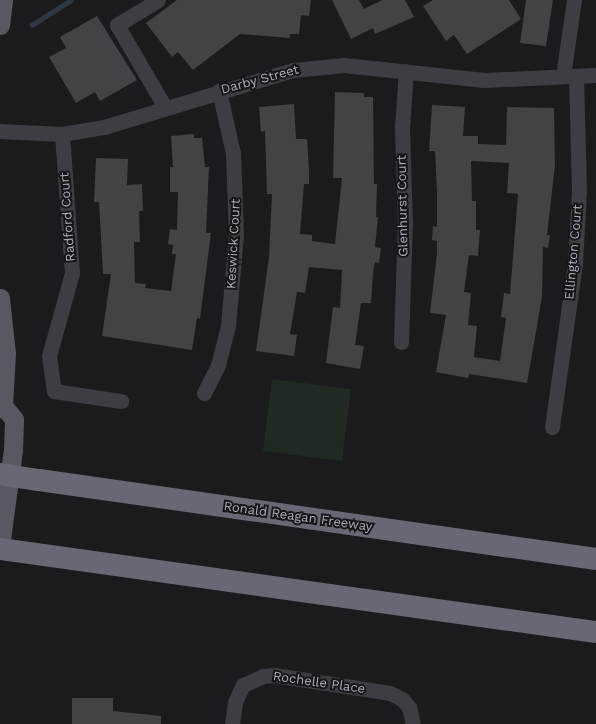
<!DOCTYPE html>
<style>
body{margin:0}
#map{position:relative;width:596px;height:724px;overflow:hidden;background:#1b1a1d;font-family:"Work Sans",sans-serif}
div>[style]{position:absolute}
.green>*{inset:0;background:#202922}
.stream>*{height:4.5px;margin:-2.25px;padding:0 2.25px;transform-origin:2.25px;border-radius:2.25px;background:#2f3742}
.building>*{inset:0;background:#424247}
.minor>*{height:15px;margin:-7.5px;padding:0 7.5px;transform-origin:7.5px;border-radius:7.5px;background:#3d3d44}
.major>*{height:19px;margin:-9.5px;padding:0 9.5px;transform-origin:9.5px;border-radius:9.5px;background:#575861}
.highway>*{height:22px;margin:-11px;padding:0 11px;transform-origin:11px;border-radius:11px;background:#676874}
.highway-bridge>*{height:22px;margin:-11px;padding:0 11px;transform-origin:11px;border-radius:11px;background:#676874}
span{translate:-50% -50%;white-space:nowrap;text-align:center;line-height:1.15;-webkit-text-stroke:4px #161518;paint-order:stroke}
.street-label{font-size:13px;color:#acafbd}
</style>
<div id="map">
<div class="green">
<div style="clip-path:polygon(272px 379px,351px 389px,342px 461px,263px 451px)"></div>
</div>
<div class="stream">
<div style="left:32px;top:25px;width:46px;rotate:-32.7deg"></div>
</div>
<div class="building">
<div style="clip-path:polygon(177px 0,311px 0,309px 16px,301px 15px,299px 34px,290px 34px,290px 38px,240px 34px,193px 70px,178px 52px,172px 57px,146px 23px)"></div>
<div style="clip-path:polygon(332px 0,359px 0,364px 9px,382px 0,405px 0,414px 17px,375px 34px,373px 28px,351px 39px)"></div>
<div style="clip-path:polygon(433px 0,509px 0,521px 19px,467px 54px,454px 35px,446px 41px,423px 6px)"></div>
<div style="clip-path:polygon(526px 0,553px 0,546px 46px,520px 43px)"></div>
<div style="clip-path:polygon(97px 16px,137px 80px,100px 101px,95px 92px,76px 103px,49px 57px,66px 48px,60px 37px)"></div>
<div style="clip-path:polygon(335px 92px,364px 93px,364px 97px,373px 97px,374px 184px,377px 184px,376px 217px,378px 217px,375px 247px,381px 248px,379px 263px,375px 262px,373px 273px,371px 303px,361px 303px,355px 345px,364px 346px,360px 369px,326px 363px,333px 307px,340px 308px,342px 270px,309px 267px,305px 293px,297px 292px,290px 334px,297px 335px,294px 356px,256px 351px,269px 257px,272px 194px,267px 194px,265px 131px,261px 132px,259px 107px,294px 104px,296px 139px,307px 139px,309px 169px,309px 184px,304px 184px,300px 234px,312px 235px,312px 241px,335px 244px,342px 178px,333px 178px)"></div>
<div style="clip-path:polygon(evenodd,432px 105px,465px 107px,463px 136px,478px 136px,478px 144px,506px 145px,507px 107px,554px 108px,555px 165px,547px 235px,550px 235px,548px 248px,543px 247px,542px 297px,527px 383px,469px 374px,468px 378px,436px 372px,446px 315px,430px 313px,437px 253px,437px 241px,432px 240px,433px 226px,437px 227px,437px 192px,435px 151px,429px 151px,432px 105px,471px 161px,509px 163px,507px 193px,518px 194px,510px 294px,504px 293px,501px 317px,506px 318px,500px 361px,474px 357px,477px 326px,468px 325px,471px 293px,464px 292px,469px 255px,478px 256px,480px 230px,476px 230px,476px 201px,472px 201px,471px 161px)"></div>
<div style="clip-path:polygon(194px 134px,194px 138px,202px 138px,205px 167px,209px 167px,206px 233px,211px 233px,200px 319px,197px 318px,192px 350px,102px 336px,111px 274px,103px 274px,99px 202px,94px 202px,96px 158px,128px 159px,127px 185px,142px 184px,143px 211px,139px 211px,140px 242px,134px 242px,135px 283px,146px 284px,145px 288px,171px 291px,176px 254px,172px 254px,173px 245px,168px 244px,170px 229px,177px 230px,178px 192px,170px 192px,170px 167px,173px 167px,171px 136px)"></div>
<div style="clip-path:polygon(72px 698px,113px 698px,113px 711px,161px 716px,161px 724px,72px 724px)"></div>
</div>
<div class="minor">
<div style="left:158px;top:0;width:48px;rotate:148.6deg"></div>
<div style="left:117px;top:25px;width:95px;rotate:59.7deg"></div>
<div style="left:563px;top:76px;width:77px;rotate:-81.8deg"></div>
<div style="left:0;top:131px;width:62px;rotate:2.8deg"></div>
<div style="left:62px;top:134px;width:43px;rotate:-9.5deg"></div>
<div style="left:104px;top:127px;width:197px;rotate:-16.8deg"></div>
<div style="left:293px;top:70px;width:51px;rotate:-5.6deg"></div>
<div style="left:344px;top:65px;width:141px;rotate:6.1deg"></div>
<div style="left:484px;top:80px;width:112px;rotate:-2.6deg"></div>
<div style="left:62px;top:134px;width:139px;rotate:85.9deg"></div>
<div style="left:72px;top:273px;width:86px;rotate:105.5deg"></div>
<div style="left:49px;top:356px;width:35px;rotate:82deg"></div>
<div style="left:54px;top:391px;width:68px;rotate:8.5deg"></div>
<div style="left:401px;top:342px;width:118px;rotate:-88.1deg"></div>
<div style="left:405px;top:224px;width:96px;rotate:-91.8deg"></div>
<div style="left:402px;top:128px;width:57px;rotate:-86deg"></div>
<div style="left:204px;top:393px;width:31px;rotate:-63deg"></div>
<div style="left:218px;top:365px;width:40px;rotate:-75.6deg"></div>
<div style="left:228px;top:326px;width:91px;rotate:-85deg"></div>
<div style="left:236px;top:235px;width:82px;rotate:-92.1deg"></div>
<div style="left:233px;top:153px;width:64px;rotate:-102.7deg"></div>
<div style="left:552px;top:427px;width:165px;rotate:-82deg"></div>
<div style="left:575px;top:264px;width:73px;rotate:-86.9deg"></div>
<div style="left:579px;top:191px;width:115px;rotate:-91.5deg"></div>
<div style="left:232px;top:724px;width:22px;rotate:-82deg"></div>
<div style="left:235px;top:702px;width:19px;rotate:-65deg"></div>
<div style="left:243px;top:685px;width:22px;rotate:-24deg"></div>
<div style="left:263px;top:676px;width:11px;rotate:-5deg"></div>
<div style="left:274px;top:675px;width:117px;rotate:8.8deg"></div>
<div style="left:390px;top:693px;width:13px;rotate:27deg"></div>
<div style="left:402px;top:699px;width:11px;rotate:49deg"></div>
<div style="left:409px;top:707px;width:17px;rotate:77deg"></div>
</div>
<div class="major">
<div style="left:0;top:25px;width:25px;rotate:-83deg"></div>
<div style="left:0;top:298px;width:55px;rotate:83.8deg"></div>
<div style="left:6px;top:353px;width:53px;rotate:93.2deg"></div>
<div style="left:3px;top:406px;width:4px;rotate:146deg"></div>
<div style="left:0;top:547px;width:98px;rotate:-82.4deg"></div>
<div style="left:13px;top:450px;width:31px;rotate:-88deg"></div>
<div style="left:14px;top:419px;width:17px;rotate:-130deg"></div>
</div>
<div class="highway">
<div style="left:39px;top:480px;width:563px;rotate:8.07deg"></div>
<div style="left:0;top:549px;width:602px;rotate:7.93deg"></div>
</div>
<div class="highway-bridge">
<div style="left:0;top:474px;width:39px;rotate:9deg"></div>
</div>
<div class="street-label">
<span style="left:260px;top:80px;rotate:-15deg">Darby Street</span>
<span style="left:403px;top:206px;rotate:-91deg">Glenhurst Court</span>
<span style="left:68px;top:217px;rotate:-94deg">Radford Court</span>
<span style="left:234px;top:244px;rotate:-87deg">Keswick Court</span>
<span style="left:574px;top:252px;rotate:-85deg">Ellington Court</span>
<span style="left:298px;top:517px;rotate:8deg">Ronald Reagan Freeway</span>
<span style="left:319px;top:683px;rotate:8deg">Rochelle Place</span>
</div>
</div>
